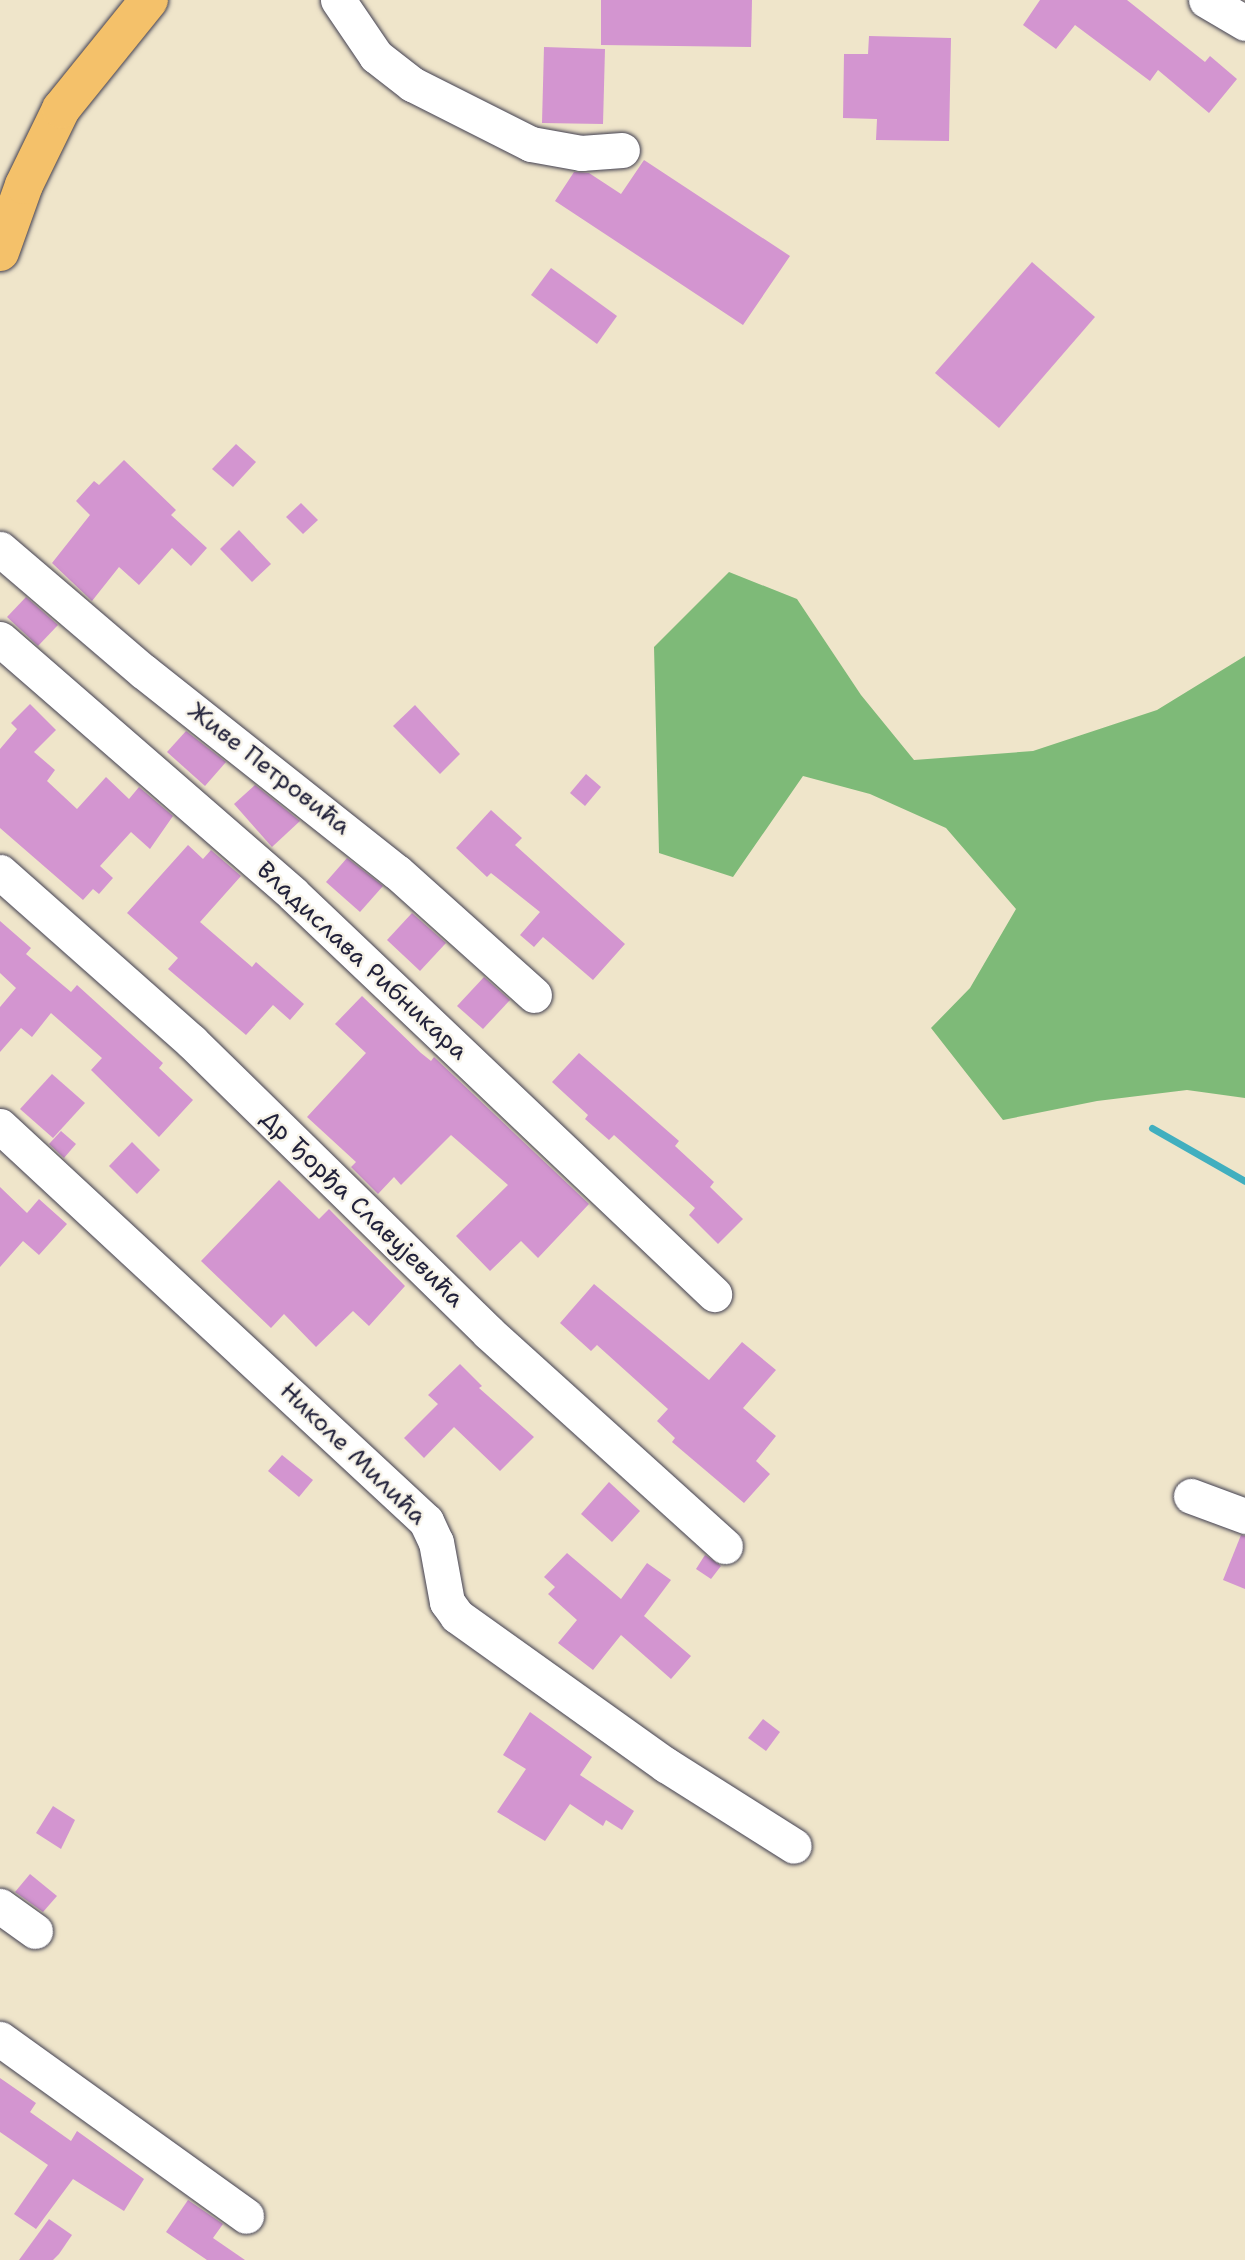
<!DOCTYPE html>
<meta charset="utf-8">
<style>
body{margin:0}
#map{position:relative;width:1245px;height:2260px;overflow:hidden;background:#efe5ca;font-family:"Shantell Sans",sans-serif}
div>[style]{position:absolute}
.forest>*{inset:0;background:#7eba78}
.stream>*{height:7px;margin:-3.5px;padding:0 3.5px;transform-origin:3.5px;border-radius:3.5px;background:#41afbf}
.building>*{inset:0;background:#d395d0}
.roads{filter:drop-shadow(0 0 2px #413f50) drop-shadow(0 0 2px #413f50)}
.minor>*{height:35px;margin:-17.5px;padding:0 17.5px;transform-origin:17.5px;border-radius:17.5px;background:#fff}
.major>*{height:38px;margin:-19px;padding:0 19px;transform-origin:19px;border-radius:19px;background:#f4c16a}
span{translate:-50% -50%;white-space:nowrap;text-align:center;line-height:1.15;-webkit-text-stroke:5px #f7f3e8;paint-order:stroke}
.street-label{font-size:24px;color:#22223b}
</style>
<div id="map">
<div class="forest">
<div style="clip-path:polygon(729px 572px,797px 599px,861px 695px,914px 760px,1033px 751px,1157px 710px,1245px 656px,1245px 1098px,1187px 1090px,1097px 1101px,1003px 1120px,931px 1028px,970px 988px,1016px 909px,946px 828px,870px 794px,803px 776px,733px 877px,659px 853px,654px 647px)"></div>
</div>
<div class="stream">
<div style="left:1152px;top:1128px;width:107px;rotate:29.7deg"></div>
</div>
<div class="building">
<div style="clip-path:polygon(601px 0,752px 0,751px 47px,601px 45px)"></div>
<div style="clip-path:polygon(1040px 0,1127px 0,1205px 62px,1210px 56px,1237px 79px,1209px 113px,1158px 70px,1150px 81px,1075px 25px,1056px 49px,1023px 25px)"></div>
<div style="clip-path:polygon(869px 36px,951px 38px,949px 141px,876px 140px,877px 119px,843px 118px,844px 54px,868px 54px)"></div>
<div style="clip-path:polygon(544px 47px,605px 49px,603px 124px,542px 123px)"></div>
<div style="clip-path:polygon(644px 160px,790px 256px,743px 325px,555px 201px,574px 172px,589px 173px,621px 194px)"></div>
<div style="clip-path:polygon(1032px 262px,1095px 317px,999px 428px,935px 373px)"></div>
<div style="clip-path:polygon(551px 268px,617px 316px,597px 344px,531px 295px)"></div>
<div style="clip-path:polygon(236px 444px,256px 462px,233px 487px,212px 469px)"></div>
<div style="clip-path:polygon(124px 460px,176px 510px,171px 515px,207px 548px,191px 566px,172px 548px,139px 585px,119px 567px,92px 601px,52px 563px,90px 515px,76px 501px,94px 481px,99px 485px)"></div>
<div style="clip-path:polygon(301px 503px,318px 520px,303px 534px,286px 517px)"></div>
<div style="clip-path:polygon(239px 530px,271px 564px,252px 582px,220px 549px)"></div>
<div style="clip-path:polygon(26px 597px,58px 625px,38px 646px,7px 617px)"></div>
<div style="clip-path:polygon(30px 704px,56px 730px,34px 752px,55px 770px,47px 781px,77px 809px,106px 777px,129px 799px,139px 787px,173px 816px,150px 849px,131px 832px,100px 866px,113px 878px,99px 894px,93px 889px,83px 900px,0 828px,0 749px,17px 729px,11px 723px)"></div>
<div style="clip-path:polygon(415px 705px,460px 754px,440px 774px,393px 726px)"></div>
<div style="clip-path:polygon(186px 731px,226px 762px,205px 786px,167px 752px)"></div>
<div style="clip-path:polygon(586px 774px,601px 787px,585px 806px,570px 793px)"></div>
<div style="clip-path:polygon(255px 785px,300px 821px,272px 847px,234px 804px)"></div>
<div style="clip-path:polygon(491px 810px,522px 838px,515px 845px,625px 944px,593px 980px,543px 937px,534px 947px,520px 935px,540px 912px,491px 873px,487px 877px,456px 848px)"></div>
<div style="clip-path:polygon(188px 845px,203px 859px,211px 850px,241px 876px,200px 922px,252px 967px,256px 962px,304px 1004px,290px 1020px,273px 1005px,246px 1035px,168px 969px,178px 958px,127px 913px)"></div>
<div style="clip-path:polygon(347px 858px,383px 886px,360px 912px,326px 882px)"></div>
<div style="clip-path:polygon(412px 913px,446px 943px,420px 971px,387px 940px)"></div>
<div style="clip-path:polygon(0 921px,31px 948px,26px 954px,71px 992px,77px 985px,163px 1063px,159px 1068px,193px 1100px,159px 1137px,91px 1070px,102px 1058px,51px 1013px,32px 1037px,21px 1028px,0 1052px,0 1007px,16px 988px,0 973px)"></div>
<div style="clip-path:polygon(484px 977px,510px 1000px,483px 1029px,457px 1006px)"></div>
<div style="clip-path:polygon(362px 996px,421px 1053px,431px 1061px,434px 1057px,589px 1204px,538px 1258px,521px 1241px,490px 1271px,456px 1236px,508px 1185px,451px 1135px,401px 1185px,394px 1177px,378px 1194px,351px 1167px,356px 1162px,307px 1117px,366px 1053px,335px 1024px)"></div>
<div style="clip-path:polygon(579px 1053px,679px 1141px,675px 1146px,714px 1182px,710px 1187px,743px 1219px,718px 1244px,689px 1215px,695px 1208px,614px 1135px,609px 1140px,585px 1119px,588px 1115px,552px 1082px)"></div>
<div style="clip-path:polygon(52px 1074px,85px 1103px,53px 1138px,20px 1109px)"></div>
<div style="clip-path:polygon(61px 1131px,76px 1144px,64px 1158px,49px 1144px)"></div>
<div style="clip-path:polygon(132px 1142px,160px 1170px,137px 1194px,109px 1166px)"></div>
<div style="clip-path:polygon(279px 1180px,319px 1219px,329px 1209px,405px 1286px,369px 1326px,353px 1311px,316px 1347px,284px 1314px,271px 1328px,201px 1261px)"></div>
<div style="clip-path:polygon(0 1187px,27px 1213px,39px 1199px,67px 1224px,39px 1255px,23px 1241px,0 1267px)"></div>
<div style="clip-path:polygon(594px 1284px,709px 1380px,742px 1342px,776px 1370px,743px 1408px,776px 1436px,756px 1461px,770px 1474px,744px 1503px,672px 1442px,675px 1438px,657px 1421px,668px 1409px,597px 1345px,591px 1351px,560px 1323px)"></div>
<div style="clip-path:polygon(460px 1364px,482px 1386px,479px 1388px,534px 1437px,500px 1471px,454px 1427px,424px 1458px,404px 1438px,438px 1404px,428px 1395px)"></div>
<div style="clip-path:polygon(282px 1455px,313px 1480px,299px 1497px,268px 1471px)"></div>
<div style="clip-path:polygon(609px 1482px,640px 1511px,612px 1542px,581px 1514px)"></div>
<div style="clip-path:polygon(1241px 1535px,1245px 1536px,1245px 1589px,1223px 1580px)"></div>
<div style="clip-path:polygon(567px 1553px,621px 1599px,647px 1563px,671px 1580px,644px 1616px,691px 1656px,671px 1679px,621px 1635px,593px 1670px,558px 1643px,577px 1620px,548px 1594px,555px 1587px,544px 1577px)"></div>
<div style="clip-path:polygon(705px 1555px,721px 1566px,711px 1579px,696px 1569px)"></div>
<div style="clip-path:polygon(530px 1712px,592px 1757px,580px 1775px,634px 1811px,622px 1830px,606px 1820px,603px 1826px,570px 1804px,545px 1841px,497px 1812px,526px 1769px,503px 1755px)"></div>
<div style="clip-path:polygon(763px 1719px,780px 1732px,766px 1751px,748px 1738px)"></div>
<div style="clip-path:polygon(53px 1806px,75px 1820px,61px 1849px,36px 1833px)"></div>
<div style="clip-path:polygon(30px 1874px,57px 1896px,43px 1912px,15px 1892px)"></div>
<div style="clip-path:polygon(0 2078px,36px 2103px,30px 2112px,71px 2141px,77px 2131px,144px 2179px,124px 2211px,73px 2179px,36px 2229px,14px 2214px,48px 2165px,0 2132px)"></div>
<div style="clip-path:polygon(188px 2200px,223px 2224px,213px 2238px,245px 2260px,207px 2260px,166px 2232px)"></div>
<div style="clip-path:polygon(49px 2219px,72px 2235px,59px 2254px,53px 2260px,19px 2260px)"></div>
</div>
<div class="roads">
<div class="minor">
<div style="left:338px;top:0;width:68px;rotate:55.8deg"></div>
<div style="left:376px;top:56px;width:46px;rotate:37.9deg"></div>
<div style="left:412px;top:84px;width:133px;rotate:26.8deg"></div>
<div style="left:531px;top:144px;width:51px;rotate:10.2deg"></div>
<div style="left:581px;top:153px;width:41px;rotate:-4.2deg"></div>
<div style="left:1206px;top:0;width:45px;rotate:30.5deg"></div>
<div style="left:0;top:549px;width:188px;rotate:40.5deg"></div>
<div style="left:143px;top:671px;width:324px;rotate:38.4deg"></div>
<div style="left:397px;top:872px;width:184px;rotate:41.9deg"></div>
<div style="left:0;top:639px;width:388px;rotate:41deg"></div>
<div style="left:293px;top:894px;width:581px;rotate:43.53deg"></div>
<div style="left:0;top:872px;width:255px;rotate:41.5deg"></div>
<div style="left:191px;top:1041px;width:417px;rotate:44.4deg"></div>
<div style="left:489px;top:1333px;width:318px;rotate:42.1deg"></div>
<div style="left:0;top:1126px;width:581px;rotate:42.84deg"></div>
<div style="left:426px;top:1521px;width:23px;rotate:65deg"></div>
<div style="left:436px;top:1542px;width:61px;rotate:79.6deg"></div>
<div style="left:447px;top:1602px;width:17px;rotate:54deg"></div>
<div style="left:457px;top:1616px;width:257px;rotate:35.5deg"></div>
<div style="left:666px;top:1765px;width:151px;rotate:32.3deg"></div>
<div style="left:1191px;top:1496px;width:58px;rotate:20.3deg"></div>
<div style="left:0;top:1906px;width:43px;rotate:35.5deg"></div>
<div style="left:0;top:2039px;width:303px;rotate:35.7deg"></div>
</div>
<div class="major">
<div style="left:0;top:252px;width:71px;rotate:-70.3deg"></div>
<div style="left:24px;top:185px;width:85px;rotate:-64deg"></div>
<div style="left:61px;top:109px;width:140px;rotate:-51.1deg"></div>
</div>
</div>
<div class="street-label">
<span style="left:269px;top:769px;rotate:38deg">Живе Петровића</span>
<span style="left:362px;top:961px;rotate:43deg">Владислава Рибникара</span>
<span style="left:362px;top:1209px;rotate:44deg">Др Ђорђа Славујевића</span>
<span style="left:353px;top:1454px;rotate:44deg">Николе Милића</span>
</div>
</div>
